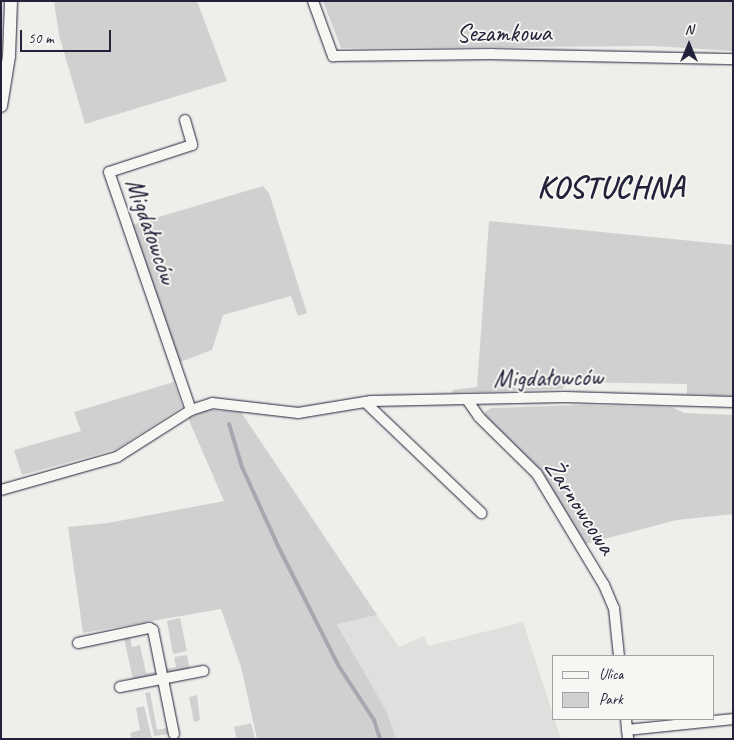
<!DOCTYPE html>
<meta charset="utf-8">
<style>
body{margin:0}
#map{position:relative;width:734px;height:740px;overflow:hidden;background:#eeeeeb;font-family:Caveat,sans-serif}
div>[style]{position:absolute}
.built>*{inset:0;background:#dfdfde}
.green>*{inset:0;background:#d0d0d1}
.stream>*{height:4px;margin:-2px;padding:0 2px;transform-origin:2px;border-radius:2px;background:#a7a7af}
.roads{filter:drop-shadow(0 0 1px #22223b) drop-shadow(0 0 1px #22223b)}
.minor>*{height:10px;margin:-5px;padding:0 5px;transform-origin:5px;border-radius:5px;background:#f6f6f2}
.tertiary>*{height:12px;margin:-6px;padding:0 6px;transform-origin:6px;border-radius:6px;background:#f6f6f2}
span{translate:-50% -50%;white-space:nowrap;text-align:center;line-height:1.15;-webkit-text-stroke:4px #f6f6f2;paint-order:stroke}
.street-label{font-size:25px;color:#22223b}
.district-label{font-size:30px;color:#22223b;font-weight:700;letter-spacing:1px}
.frame{position:absolute;inset:0;border:2px solid #22223b;pointer-events:none}
.legend{position:absolute;left:552px;top:655px;width:162px;height:65px;box-sizing:border-box;background:#f6f6f2;border:1px solid #a1a1a9;margin:0;padding:6px 9px;list-style:none;font-size:15px;color:#22223b}
.legend li{display:flex;align-items:center;gap:10px;height:25px}
.legend b{width:25px;border:1px solid #a1a1a9}
.north{position:absolute;left:664px;top:20px;width:50px;height:50px;-webkit-text-stroke:4px #f6f6f2;paint-order:stroke;rotate:0deg;font-size:14px;font-weight:700;line-height:20px;text-align:center;color:#22223b}
.north::after{content:'';display:block;margin:auto;width:18px;height:22px;background:#22223b;clip-path:polygon(50% 0,100% 100%,50% 72%,0 100%)}
.scale{position:absolute;left:20px;top:30px;width:91px;height:22px;box-sizing:border-box;border:2px solid #22223b;border-top:0;padding-left:6px;font-size:15px;line-height:18px;white-space:nowrap;color:#22223b;-webkit-text-stroke:4px #f6f6f2;paint-order:stroke}
</style>
<div id="map">
<div class="built">
<div style="clip-path:polygon(377px 615px,399px 647px,424px 636px,429px 646px,523px 622px,561px 739px,396px 739px,387px 712px,337px 623px)"></div>
</div>
<div class="green">
<div style="clip-path:polygon(54px 1px,197px 1px,227px 81px,85px 124px,59px 35px)"></div>
<div style="clip-path:polygon(323px 1px,733px 1px,733px 51px,653px 46px,341px 48px)"></div>
<div style="clip-path:polygon(263px 186px,269px 193px,307px 313px,298px 316px,291px 296px,223px 315px,212px 350px,180px 362px,132px 225px)"></div>
<div style="clip-path:polygon(489px 221px,733px 245px,733px 396px,687px 394px,687px 384px,569px 382px,562px 389px,453px 393px,452px 390px,477px 387px)"></div>
<div style="clip-path:polygon(174px 382px,182px 407px,117px 449px,22px 475px,14px 450px,81px 431px,74px 412px)"></div>
<div style="clip-path:polygon(583px 405px,672px 407px,684px 413px,733px 415px,733px 514px,677px 520px,585px 544px,540px 472px,485px 417px,485px 412px,491px 408px)"></div>
<div style="clip-path:polygon(208px 410px,241px 412px,377px 615px,337px 624px,387px 712px,396px 739px,257px 739px,241px 667px,221px 609px,83px 633px,68px 527px,108px 523px,224px 501px,188px 418px)"></div>
<div style="clip-path:polygon(180px 618px,187px 651px,173px 654px,167px 621px)"></div>
<div style="clip-path:polygon(130px 637px,132px 647px,140px 645px,146px 673px,155px 672px,154px 676px,133px 680px,124px 638px)"></div>
<div style="clip-path:polygon(187px 655px,190px 670px,166px 672px,165px 669px,176px 667px,174px 657px)"></div>
<div style="clip-path:polygon(150px 692px,157px 730px,167px 728px,169px 734px,154px 736px,145px 693px)"></div>
<div style="clip-path:polygon(197px 695px,200px 720px,194px 722px,189px 697px)"></div>
<div style="clip-path:polygon(144px 706px,152px 739px,132px 739px,130px 733px,140px 730px,136px 708px)"></div>
<div style="clip-path:polygon(251px 723px,255px 739px,237px 739px,234px 727px)"></div>
</div>
<div class="stream">
<div style="left:229px;top:424px;width:45px;rotate:73.2deg"></div>
<div style="left:242px;top:467px;width:87px;rotate:65.5deg"></div>
<div style="left:278px;top:546px;width:133px;rotate:63.2deg"></div>
<div style="left:338px;top:665px;width:66px;rotate:56.8deg"></div>
<div style="left:374px;top:720px;width:20px;rotate:72deg"></div>
</div>
<div class="roads">
<div class="minor">
<div style="left:313px;top:1px;width:59px;rotate:70deg"></div>
<div style="left:333px;top:56px;width:159px;rotate:-0.7deg"></div>
<div style="left:492px;top:54px;width:241px;rotate:1.2deg"></div>
<div style="left:185px;top:120px;width:26px;rotate:74deg"></div>
<div style="left:192px;top:145px;width:87px;rotate:162deg"></div>
<div style="left:109px;top:172px;width:252px;rotate:71deg"></div>
<div style="left:468px;top:401px;width:19px;rotate:55deg"></div>
<div style="left:479px;top:417px;width:81px;rotate:44.5deg"></div>
<div style="left:537px;top:474px;width:130px;rotate:58.9deg"></div>
<div style="left:604px;top:585px;width:25px;rotate:67deg"></div>
<div style="left:614px;top:608px;width:48px;rotate:84.1deg"></div>
<div style="left:365px;top:402px;width:161px;rotate:43.7deg"></div>
<div style="left:1px;top:490px;width:121px;rotate:-15.9deg"></div>
<div style="left:117px;top:457px;width:88px;rotate:-32.4deg"></div>
<div style="left:191px;top:410px;width:22px;rotate:-18deg"></div>
<div style="left:212px;top:403px;width:87px;rotate:6.6deg"></div>
<div style="left:298px;top:413px;width:74px;rotate:-9.3deg"></div>
<div style="left:371px;top:401px;width:194px;rotate:-1.2deg"></div>
<div style="left:565px;top:397px;width:168px;rotate:1.7deg"></div>
<div style="left:78px;top:643px;width:73px;rotate:-11.9deg"></div>
<div style="left:149px;top:628px;width:4px;rotate:27deg"></div>
<div style="left:153px;top:630px;width:106px;rotate:78.6deg"></div>
<div style="left:120px;top:687px;width:85px;rotate:-10.9deg"></div>
<div style="left:626px;top:719px;width:20px;rotate:84deg"></div>
<div style="left:627px;top:730px;width:107px;rotate:-5.9deg"></div>
</div>
<div class="tertiary">
<div style="left:1px;top:106px;width:51px;rotate:-80.9deg"></div>
<div style="left:9px;top:56px;width:55px;rotate:-87.9deg"></div>
</div>
</div>
<div class="street-label">
<span style="left:504px;top:33px">Sezamkowa</span>
<span style="left:151px;top:231px;rotate:71deg">Migdałowców</span>
<span style="left:548px;top:378px;rotate:-1deg">Migdałowców</span>
<span style="left:580px;top:507px;rotate:57deg">Żarnowcowa</span>
</div>
<div class="district-label">
<span style="left:611px;top:187px">KOSTUCHNA</span>
</div>
<div class="frame"></div>
<ul class="legend">
<li><b style="height:6px;background:#f6f6f2"></b>Ulica</li>
<li><b style="height:14px;background:#d0d0d1"></b>Park</li>
</ul>
<div class="north">N</div>
<div class="scale">50 m</div>
</div>
